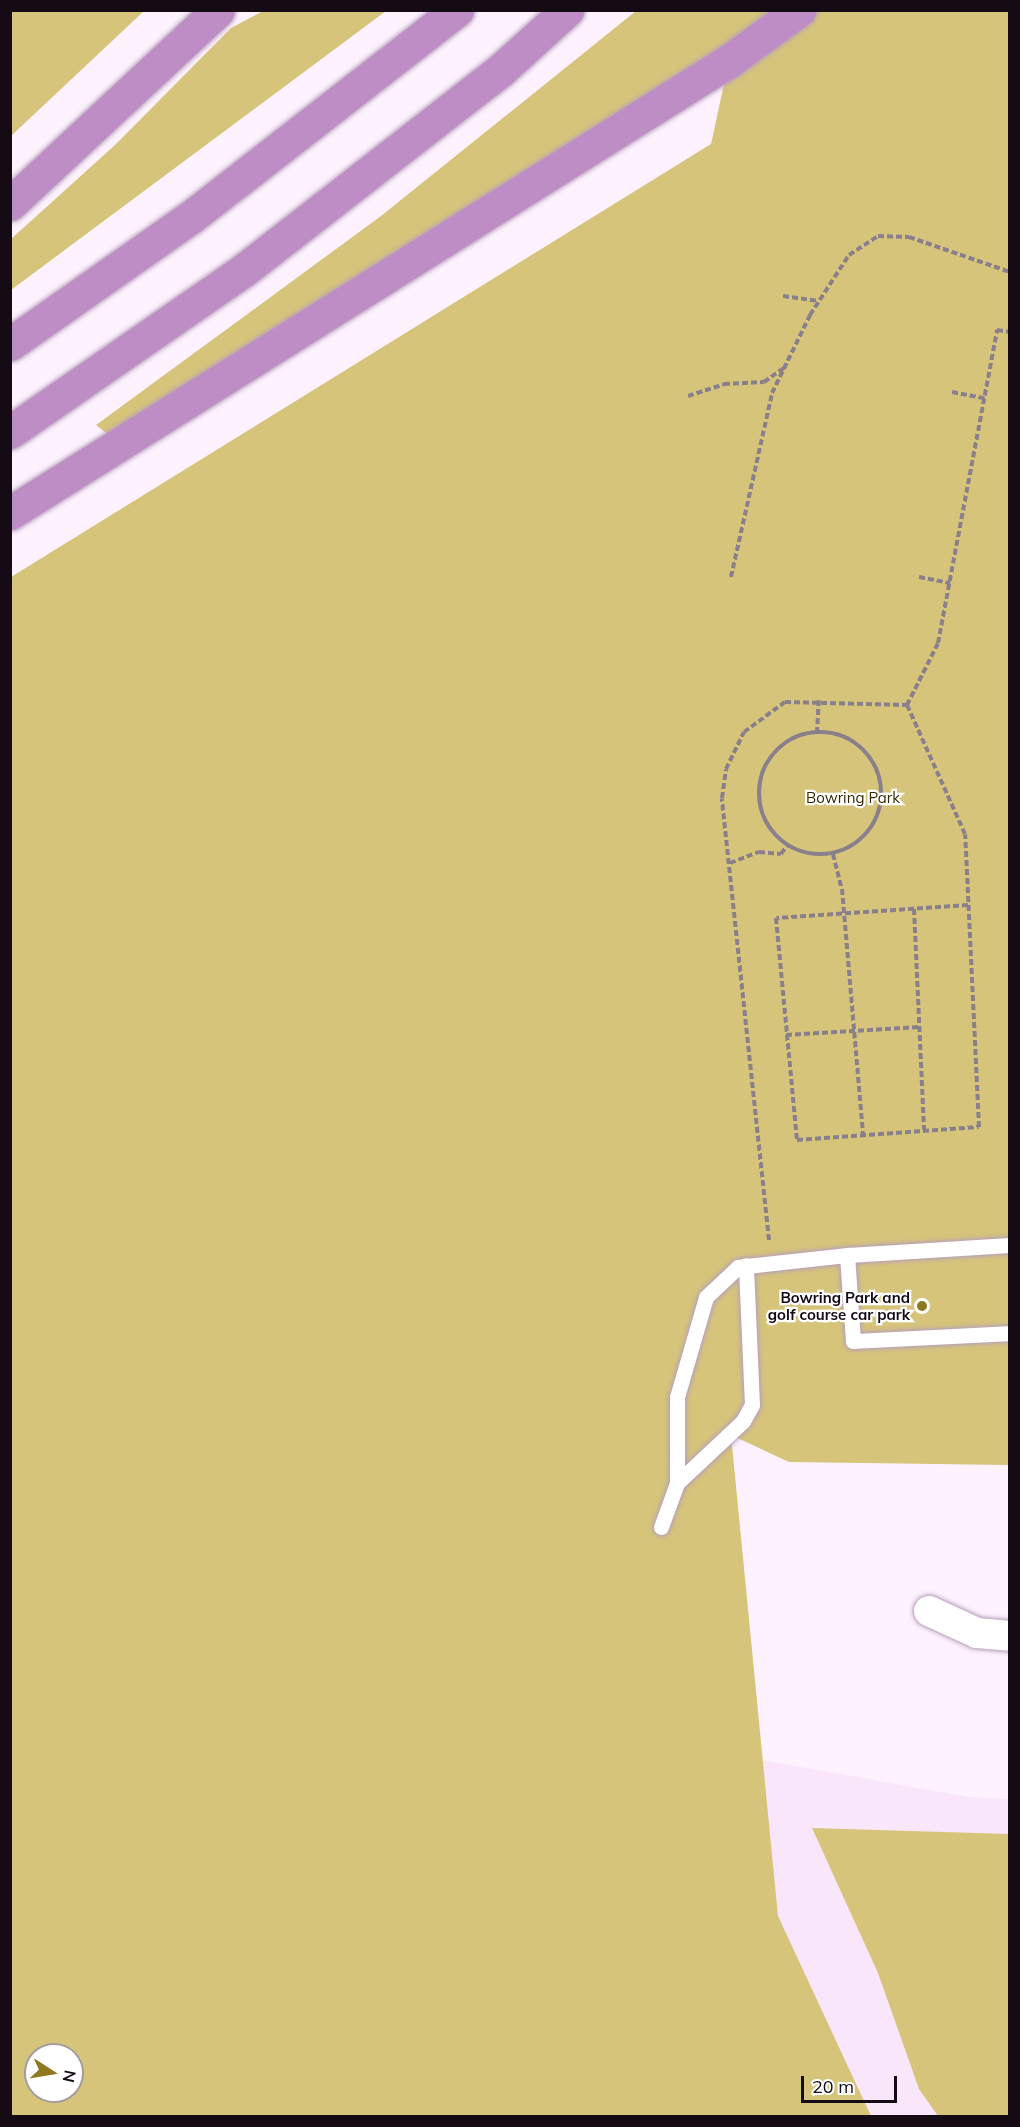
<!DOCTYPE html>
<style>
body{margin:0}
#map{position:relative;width:1020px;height:2127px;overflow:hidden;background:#fdf2fe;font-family:Mulish,sans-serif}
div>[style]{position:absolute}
.built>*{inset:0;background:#f9e6fb}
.green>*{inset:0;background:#d6c47b}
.path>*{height:4px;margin-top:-2px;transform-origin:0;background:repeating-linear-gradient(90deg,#8a808b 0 6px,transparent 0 9px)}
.path>.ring{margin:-2px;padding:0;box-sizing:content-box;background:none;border:4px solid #8a808b;border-radius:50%}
.roads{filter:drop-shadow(0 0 2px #b79fbb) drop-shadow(0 0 2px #b79fbb)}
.service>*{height:15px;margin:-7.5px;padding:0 7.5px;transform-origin:7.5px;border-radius:7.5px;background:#fff}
.minor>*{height:30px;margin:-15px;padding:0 15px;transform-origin:15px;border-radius:15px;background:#fff}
.motorway>*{height:33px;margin:-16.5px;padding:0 16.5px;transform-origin:16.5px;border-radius:16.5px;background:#bf8dc6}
.dots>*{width:16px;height:16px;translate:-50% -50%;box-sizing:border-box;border:3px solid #fff;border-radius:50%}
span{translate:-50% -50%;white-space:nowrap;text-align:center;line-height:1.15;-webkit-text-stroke:4.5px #fff;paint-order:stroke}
.park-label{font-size:15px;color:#322902}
.poi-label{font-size:15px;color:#140b15;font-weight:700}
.right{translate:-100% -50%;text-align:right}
.frame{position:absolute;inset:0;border:12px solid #140b15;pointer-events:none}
.north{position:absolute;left:24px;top:2043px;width:60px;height:60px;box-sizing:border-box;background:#fff;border:2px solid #a19da1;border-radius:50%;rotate:102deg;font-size:16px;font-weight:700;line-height:24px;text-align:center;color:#140b15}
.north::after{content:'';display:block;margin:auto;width:21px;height:27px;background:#8d791e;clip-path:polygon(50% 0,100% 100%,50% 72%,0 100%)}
.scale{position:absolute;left:801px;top:2076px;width:96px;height:27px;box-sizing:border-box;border:3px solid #140b15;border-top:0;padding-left:8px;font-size:18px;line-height:21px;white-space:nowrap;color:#140b15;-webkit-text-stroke:4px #fff;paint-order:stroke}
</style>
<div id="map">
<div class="built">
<div style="clip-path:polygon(762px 1760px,968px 1797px,1009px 1799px,1009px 2116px,871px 2116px,778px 1916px)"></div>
</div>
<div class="green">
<div style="clip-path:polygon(11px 10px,144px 10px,144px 11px,11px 136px)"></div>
<div style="clip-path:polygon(265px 10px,386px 11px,11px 290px,11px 239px,115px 145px,231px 28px)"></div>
<div style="clip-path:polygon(636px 11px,789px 11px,110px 436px,96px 425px,381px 216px)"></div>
<div style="clip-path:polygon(evenodd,799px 11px,1009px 11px,1009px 1465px,789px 1462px,731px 1435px,778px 1916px,871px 2116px,11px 2116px,11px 577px,711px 144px,729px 61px,799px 11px,36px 2055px,72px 2055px,72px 2091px,36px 2091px,36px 2055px)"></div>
<div style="clip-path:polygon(812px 1828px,1009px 1834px,1009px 2116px,938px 2116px,919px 2089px,878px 1973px)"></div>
</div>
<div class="path">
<div style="left:783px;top:296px;width:36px;rotate:8deg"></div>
<div style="left:952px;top:392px;width:33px;rotate:11deg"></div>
<div style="left:688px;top:396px;width:38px;rotate:-18deg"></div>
<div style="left:724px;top:384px;width:40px;rotate:-2.9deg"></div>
<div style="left:764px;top:382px;width:24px;rotate:-35deg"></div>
<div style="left:731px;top:577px;width:189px;rotate:-77.4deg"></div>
<div style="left:772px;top:393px;width:87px;rotate:-64deg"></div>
<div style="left:810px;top:315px;width:72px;rotate:-57deg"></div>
<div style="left:849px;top:255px;width:35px;rotate:-33deg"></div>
<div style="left:878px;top:236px;width:31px;rotate:2deg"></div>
<div style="left:909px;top:237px;width:107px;rotate:19.1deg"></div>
<div style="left:919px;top:577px;width:32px;rotate:11deg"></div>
<div class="ring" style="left:759px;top:732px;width:118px;height:118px"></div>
<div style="left:817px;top:733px;width:33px;rotate:-87deg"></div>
<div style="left:833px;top:854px;width:36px;rotate:76deg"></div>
<div style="left:842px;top:889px;width:247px;rotate:85.1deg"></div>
<div style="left:730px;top:863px;width:31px;rotate:-21deg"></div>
<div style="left:759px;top:852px;width:22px;rotate:5deg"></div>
<div style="left:781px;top:854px;width:12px;rotate:-55deg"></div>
<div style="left:968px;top:905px;width:192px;rotate:176.1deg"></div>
<div style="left:776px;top:918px;width:223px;rotate:84.6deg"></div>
<div style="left:797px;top:1140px;width:182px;rotate:-4.1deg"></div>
<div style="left:979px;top:1127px;width:293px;rotate:-92.7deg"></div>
<div style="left:965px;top:834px;width:141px;rotate:-114.2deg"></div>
<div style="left:907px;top:705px;width:69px;rotate:-63.4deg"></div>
<div style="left:938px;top:643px;width:319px;rotate:-79.3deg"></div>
<div style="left:997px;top:330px;width:13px;rotate:9deg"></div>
<div style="left:914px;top:909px;width:221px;rotate:87.4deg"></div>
<div style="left:786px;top:1035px;width:134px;rotate:-3.4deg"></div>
<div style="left:769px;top:1240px;width:444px;rotate:-96.1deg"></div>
<div style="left:722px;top:798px;width:29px;rotate:-82deg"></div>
<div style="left:726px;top:769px;width:41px;rotate:-64.1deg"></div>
<div style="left:744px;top:732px;width:51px;rotate:-36.2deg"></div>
<div style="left:785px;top:702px;width:122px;rotate:1.4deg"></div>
</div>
<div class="roads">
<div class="service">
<div style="left:1010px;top:1245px;width:163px;rotate:176.5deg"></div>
<div style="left:847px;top:1255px;width:86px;rotate:86deg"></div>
<div style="left:853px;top:1341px;width:157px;rotate:-2.9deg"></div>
<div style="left:677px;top:1483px;width:91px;rotate:-43.2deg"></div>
<div style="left:743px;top:1421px;width:18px;rotate:-61deg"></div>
<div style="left:752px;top:1405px;width:140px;rotate:-92.5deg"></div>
<div style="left:661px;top:1527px;width:47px;rotate:-70deg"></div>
<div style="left:677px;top:1483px;width:86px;rotate:-90deg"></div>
<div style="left:677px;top:1397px;width:104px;rotate:-73.8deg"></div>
<div style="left:706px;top:1297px;width:44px;rotate:-43.2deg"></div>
<div style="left:738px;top:1267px;width:110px;rotate:-6.3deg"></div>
</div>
<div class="minor">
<div style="left:929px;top:1611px;width:53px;rotate:24.6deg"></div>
<div style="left:977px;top:1633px;width:33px;rotate:5deg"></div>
</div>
<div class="motorway">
<div style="left:10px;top:204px;width:284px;rotate:-43deg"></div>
<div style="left:10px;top:344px;width:221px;rotate:-35.1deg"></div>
<div style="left:191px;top:217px;width:337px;rotate:-37.9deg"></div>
<div style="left:10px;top:432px;width:285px;rotate:-34.7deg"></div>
<div style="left:244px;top:270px;width:327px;rotate:-37.9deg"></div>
<div style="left:502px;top:69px;width:88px;rotate:-42.2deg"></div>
<div style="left:10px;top:513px;width:849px;rotate:-32.16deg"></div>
<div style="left:729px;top:61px;width:87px;rotate:-36.1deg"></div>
</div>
</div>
<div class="dots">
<div style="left:922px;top:1306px;background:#8d791e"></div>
</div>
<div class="park-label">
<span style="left:853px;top:798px">Bowring Park</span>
</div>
<div class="poi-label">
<span class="right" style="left:910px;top:1306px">Bowring Park and<br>golf course car park</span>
</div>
<div class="frame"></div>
<div class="north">N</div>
<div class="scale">20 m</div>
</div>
